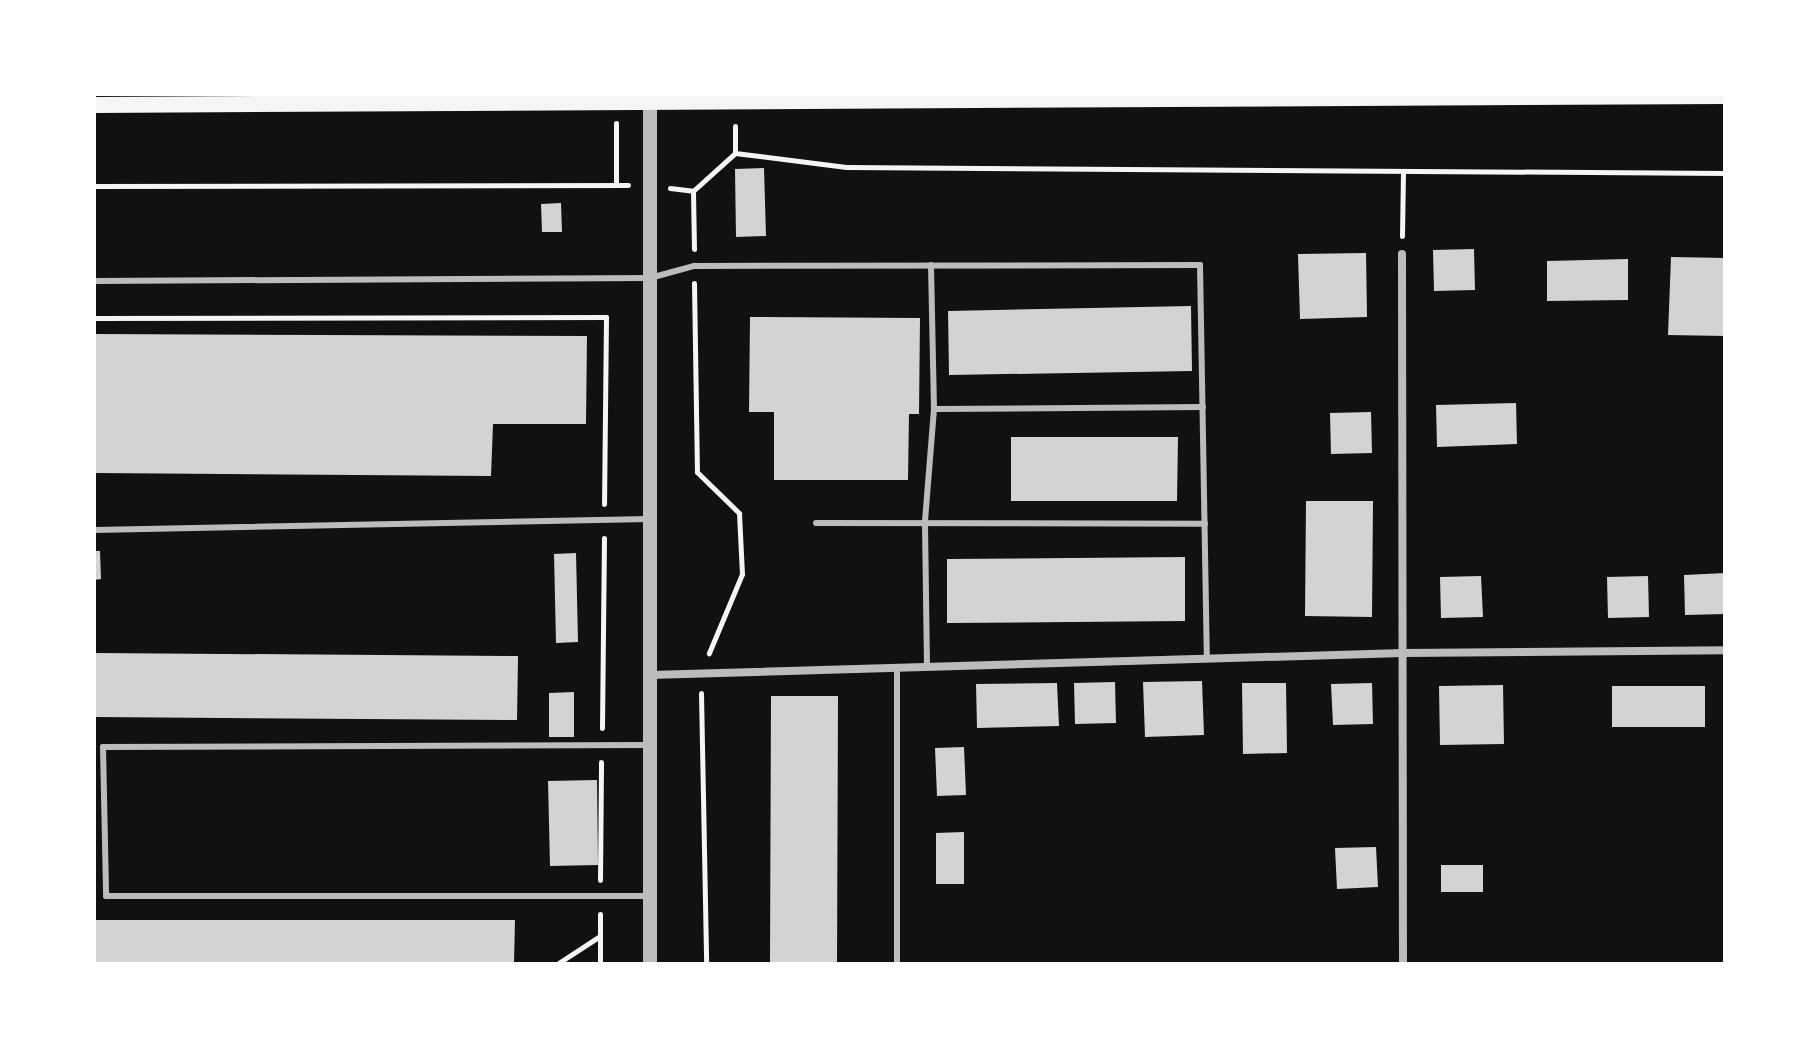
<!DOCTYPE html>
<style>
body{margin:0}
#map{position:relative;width:1819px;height:1058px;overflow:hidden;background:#111;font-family:"Crimson Pro",serif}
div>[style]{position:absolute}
.building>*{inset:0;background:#d3d3d3}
.path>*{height:5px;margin:-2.5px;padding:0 2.5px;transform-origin:2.5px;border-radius:2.5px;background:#f5f5f5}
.service>*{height:6px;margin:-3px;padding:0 3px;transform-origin:3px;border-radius:3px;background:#bcbcbc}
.minor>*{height:8px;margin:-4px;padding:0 4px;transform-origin:4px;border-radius:4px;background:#bcbcbc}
.tertiary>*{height:14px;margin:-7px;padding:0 7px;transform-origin:7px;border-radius:7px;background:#bcbcbc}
.secondary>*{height:16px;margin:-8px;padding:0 8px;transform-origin:8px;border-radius:8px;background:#f5f5f5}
span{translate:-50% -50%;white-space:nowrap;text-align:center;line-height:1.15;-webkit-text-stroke:8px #fff;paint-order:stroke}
.frame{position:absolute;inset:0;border:96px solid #fff;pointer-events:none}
</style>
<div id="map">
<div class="building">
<div style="clip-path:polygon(764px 168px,766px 236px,736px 237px,735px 169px)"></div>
<div style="clip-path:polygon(561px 203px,562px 232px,542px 232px,541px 204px)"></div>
<div style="clip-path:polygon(1474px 249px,1475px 290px,1434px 291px,1433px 250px)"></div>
<div style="clip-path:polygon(1366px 253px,1367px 317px,1300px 319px,1298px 254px)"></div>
<div style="clip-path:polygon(1671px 257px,1725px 258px,1725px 336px,1668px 335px)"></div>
<div style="clip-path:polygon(1628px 259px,1628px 300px,1547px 301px,1547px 261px)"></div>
<div style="clip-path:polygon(1191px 306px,1192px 371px,949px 375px,948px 311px)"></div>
<div style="clip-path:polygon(750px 317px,920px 318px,919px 414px,909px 414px,908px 480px,774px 480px,774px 412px,749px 412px)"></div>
<div style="clip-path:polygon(94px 334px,587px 336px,586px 424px,493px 424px,491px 476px,94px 473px)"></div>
<div style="clip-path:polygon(1516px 403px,1517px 444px,1437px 447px,1436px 405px)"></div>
<div style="clip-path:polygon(1371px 412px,1372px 453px,1331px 454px,1330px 413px)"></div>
<div style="clip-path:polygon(1011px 437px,1178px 437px,1177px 501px,1011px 501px)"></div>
<div style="clip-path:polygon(1306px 501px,1373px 501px,1372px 617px,1305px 616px)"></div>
<div style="clip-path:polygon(94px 551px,100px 551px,101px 579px,94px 580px)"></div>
<div style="clip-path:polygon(576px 553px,578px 642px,556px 643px,554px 554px)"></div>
<div style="clip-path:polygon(1185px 557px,1185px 621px,947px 623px,947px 559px)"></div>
<div style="clip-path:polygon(1725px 573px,1725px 614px,1685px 615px,1684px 575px)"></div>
<div style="clip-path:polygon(1481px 576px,1483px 617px,1441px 618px,1440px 577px)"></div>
<div style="clip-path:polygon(1648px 576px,1649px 617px,1608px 618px,1607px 577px)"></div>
<div style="clip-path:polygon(96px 653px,518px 656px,517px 720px,96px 717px)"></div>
<div style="clip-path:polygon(1202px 681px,1204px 735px,1145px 737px,1143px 682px)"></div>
<div style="clip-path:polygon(1115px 682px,1116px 723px,1075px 724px,1074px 683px)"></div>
<div style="clip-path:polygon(1057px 683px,1059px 726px,977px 728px,976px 684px)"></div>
<div style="clip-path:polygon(1242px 683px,1286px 683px,1287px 753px,1243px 754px)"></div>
<div style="clip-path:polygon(1372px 683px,1373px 724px,1333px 725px,1331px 684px)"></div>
<div style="clip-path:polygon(1503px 685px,1504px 744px,1440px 745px,1439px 686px)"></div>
<div style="clip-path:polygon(1612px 686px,1705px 686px,1705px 727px,1612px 727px)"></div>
<div style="clip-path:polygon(574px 692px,574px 737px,549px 737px,549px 693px)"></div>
<div style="clip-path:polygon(771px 696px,838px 696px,837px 964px,770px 964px)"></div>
<div style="clip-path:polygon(964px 747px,966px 795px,937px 796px,935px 748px)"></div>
<div style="clip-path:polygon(597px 780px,598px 865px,550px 866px,548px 781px)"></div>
<div style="clip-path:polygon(964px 832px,964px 884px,936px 884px,936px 833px)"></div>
<div style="clip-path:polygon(1376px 847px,1378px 887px,1337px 889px,1335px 848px)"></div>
<div style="clip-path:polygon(1441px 865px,1483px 865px,1483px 892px,1441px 892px)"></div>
<div style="clip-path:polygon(96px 920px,515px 920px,514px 964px,96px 964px)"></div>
</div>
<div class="path">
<div style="left:616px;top:123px;width:62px;rotate:90deg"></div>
<div style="left:735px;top:153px;width:112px;rotate:7.2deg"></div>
<div style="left:846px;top:167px;width:879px;rotate:0.39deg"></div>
<div style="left:94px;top:186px;width:534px;rotate:-0.11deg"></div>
<div style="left:670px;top:188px;width:23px;rotate:7deg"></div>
<div style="left:1402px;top:236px;width:63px;rotate:-89.1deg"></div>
<div style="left:694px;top:249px;width:58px;rotate:-91deg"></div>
<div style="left:693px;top:191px;width:57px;rotate:-42.1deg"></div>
<div style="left:735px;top:153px;width:27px;rotate:-90deg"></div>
<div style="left:694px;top:283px;width:189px;rotate:89.1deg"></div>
<div style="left:697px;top:472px;width:59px;rotate:44.3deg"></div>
<div style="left:739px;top:513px;width:61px;rotate:87.2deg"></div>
<div style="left:742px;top:574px;width:86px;rotate:112.7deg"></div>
<div style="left:94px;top:318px;width:512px;rotate:-0.11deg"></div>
<div style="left:606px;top:317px;width:187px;rotate:90.6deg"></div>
<div style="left:701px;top:693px;width:271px;rotate:88.9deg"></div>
<div style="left:602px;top:728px;width:190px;rotate:-89.4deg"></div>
<div style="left:600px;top:880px;width:118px;rotate:-89.5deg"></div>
<div style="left:557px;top:964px;width:51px;rotate:-33.1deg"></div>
<div style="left:600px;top:964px;width:50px;rotate:-90deg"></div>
</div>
<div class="service">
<div style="left:94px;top:281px;width:556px;rotate:-0.31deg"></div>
<div style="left:650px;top:278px;width:46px;rotate:-15.3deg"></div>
<div style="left:694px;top:266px;width:506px;rotate:-0.11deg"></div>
<div style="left:1200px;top:265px;width:394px;rotate:89deg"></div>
<div style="left:934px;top:409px;width:269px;rotate:-0.4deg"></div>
<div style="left:816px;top:523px;width:389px;rotate:0.1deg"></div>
<div style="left:94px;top:530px;width:555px;rotate:-1.14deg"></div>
<div style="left:927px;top:667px;width:146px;rotate:-90.8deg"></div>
<div style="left:925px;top:521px;width:112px;rotate:-85.4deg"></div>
<div style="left:934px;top:409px;width:144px;rotate:-91.2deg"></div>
<div style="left:650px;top:745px;width:547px;rotate:179.79deg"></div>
<div style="left:103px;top:747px;width:149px;rotate:88.8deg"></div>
<div style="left:106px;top:896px;width:544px"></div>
<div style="left:897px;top:964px;width:297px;rotate:-90deg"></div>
</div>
<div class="minor">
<div style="left:1402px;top:254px;width:710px;rotate:89.92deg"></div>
<div style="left:650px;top:675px;width:753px;rotate:-1.67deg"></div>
<div style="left:1403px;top:653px;width:322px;rotate:-0.5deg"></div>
</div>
<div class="tertiary">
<div style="left:650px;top:103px;width:861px;rotate:90deg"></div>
</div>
<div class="secondary">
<div style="left:94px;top:105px;width:1631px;rotate:-0.32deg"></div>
</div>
<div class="frame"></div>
</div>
